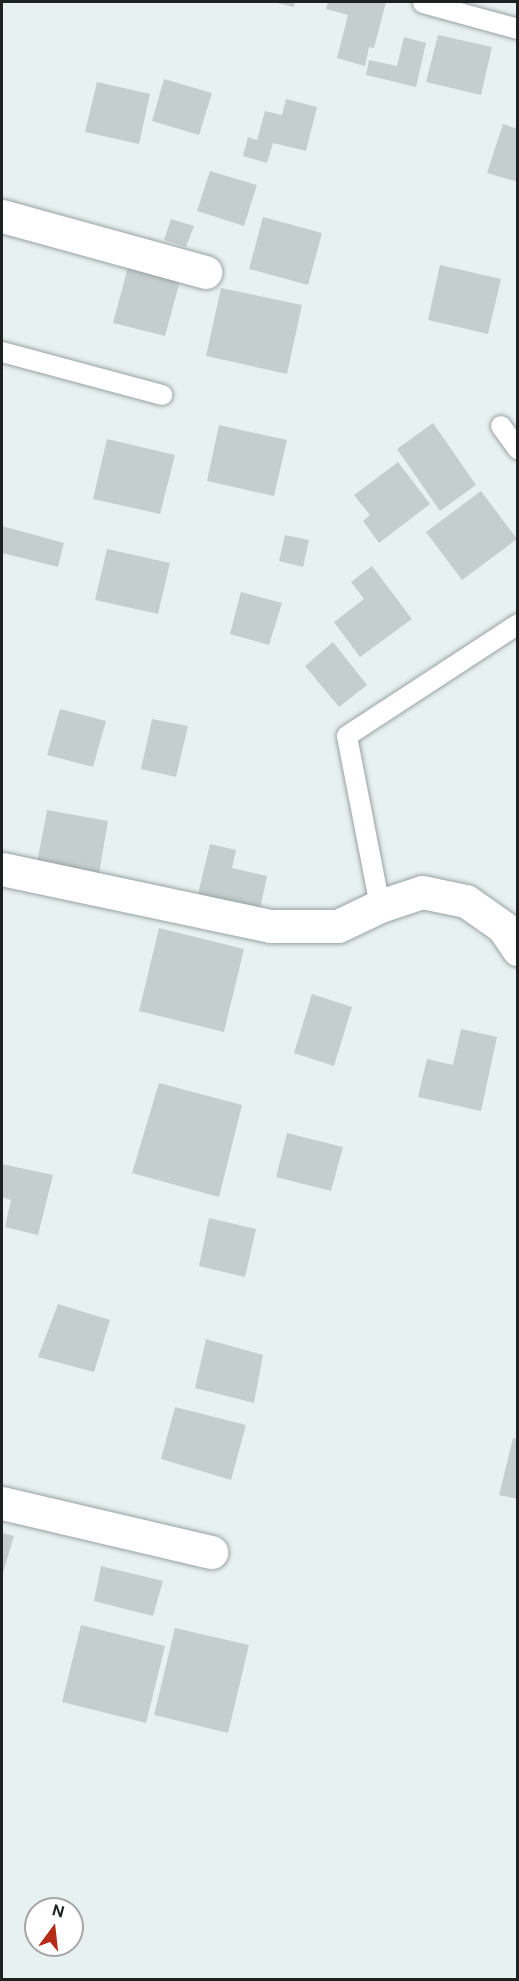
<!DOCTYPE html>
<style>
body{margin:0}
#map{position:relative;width:519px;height:1981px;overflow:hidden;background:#e8f1f2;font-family:"DM Sans",sans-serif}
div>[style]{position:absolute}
.building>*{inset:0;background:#c5cecf}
.roads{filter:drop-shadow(0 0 2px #99a1a2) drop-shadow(0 0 2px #99a1a2)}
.lane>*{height:20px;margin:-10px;padding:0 10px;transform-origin:10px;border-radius:10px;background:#fff}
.street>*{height:33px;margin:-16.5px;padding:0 16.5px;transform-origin:16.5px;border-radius:16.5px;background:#fff}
span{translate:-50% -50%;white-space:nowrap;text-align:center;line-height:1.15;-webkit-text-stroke:4.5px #fff;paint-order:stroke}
.frame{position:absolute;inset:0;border:3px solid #1e2122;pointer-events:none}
.north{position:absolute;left:24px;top:1897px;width:60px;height:60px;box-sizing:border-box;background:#fff;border:2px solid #a5a6a7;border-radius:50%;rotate:15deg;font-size:16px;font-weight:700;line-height:24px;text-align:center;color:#1e2122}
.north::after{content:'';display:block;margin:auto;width:21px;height:27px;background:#b72a18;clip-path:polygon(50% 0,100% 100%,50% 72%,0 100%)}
</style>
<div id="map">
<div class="building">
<div style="clip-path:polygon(273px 2px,295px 2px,294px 7px)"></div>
<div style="clip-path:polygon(328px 2px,386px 2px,374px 48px,369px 47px,365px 66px,337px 58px,348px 15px,326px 9px)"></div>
<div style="clip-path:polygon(438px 35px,492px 47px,481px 95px,426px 82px)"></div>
<div style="clip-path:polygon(404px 37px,426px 43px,416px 87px,366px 75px,369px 60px,397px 66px)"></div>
<div style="clip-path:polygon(164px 79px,212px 93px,199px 135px,152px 121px)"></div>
<div style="clip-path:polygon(97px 82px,150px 94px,139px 144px,85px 132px)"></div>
<div style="clip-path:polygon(286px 99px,317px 107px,306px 151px,273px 143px,267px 163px,243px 156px,248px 137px,257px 140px,265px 111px,282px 115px)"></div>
<div style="clip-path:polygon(503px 124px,518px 129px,518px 182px,487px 173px)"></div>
<div style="clip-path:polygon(210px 171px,257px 185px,244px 226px,197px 211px)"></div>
<div style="clip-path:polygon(263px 217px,322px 233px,308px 285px,249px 269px)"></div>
<div style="clip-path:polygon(171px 219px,194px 226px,186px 247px,164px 240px)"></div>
<div style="clip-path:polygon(440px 265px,501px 279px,488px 334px,428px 320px)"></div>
<div style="clip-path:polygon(128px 267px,180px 281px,165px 336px,113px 323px)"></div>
<div style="clip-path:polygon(221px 288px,302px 305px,287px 374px,206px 356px)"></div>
<div style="clip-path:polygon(433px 423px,476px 485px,440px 511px,397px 449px)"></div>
<div style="clip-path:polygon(219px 425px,287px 440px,274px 496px,207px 481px)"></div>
<div style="clip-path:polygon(107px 439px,175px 455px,160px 514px,93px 499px)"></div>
<div style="clip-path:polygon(398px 462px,430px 504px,379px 543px,363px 521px,370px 515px,354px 495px)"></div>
<div style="clip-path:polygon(481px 491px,517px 539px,462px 580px,426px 532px)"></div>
<div style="clip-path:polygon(2px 526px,64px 543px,58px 567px,2px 553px)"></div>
<div style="clip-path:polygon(285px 535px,309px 540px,303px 567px,279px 561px)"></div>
<div style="clip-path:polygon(107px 549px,170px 563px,158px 614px,95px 600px)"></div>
<div style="clip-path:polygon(372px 566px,412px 619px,360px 657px,334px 622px,364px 599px,351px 582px)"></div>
<div style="clip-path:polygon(241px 592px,282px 603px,269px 645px,230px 634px)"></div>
<div style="clip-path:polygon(333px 642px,367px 685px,339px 707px,305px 666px)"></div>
<div style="clip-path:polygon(60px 709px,106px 721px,93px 767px,47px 755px)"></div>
<div style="clip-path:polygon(152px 719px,188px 726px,176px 777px,141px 769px)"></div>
<div style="clip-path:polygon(47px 810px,108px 821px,99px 874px,37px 863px)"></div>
<div style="clip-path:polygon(210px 844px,236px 850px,232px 868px,267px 876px,260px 909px,198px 894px)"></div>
<div style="clip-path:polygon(159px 928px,244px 949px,224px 1032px,139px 1011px)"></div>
<div style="clip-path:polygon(312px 994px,352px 1007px,334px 1066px,294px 1053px)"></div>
<div style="clip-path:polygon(461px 1029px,497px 1037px,481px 1111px,418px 1097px,427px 1059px,453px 1065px)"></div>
<div style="clip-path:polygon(159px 1083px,242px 1105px,219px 1197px,132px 1173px)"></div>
<div style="clip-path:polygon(287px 1133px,343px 1147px,331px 1191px,276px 1177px)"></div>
<div style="clip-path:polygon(2px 1164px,53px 1175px,38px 1235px,5px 1227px,11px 1200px,2px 1197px)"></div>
<div style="clip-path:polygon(209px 1218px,256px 1229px,245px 1277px,199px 1266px)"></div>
<div style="clip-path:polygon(58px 1304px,110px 1320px,94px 1372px,38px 1357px)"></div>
<div style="clip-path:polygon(206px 1339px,263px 1355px,254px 1403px,195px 1388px)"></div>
<div style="clip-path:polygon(175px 1407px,246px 1425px,231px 1480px,161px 1459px)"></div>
<div style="clip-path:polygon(513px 1438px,518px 1439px,518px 1499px,499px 1495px)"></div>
<div style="clip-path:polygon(2px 1533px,14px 1536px,2px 1576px)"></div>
<div style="clip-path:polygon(101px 1566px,163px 1581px,153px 1616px,94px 1601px)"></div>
<div style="clip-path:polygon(81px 1625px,165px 1646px,146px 1723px,62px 1702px)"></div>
<div style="clip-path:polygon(175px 1628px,249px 1645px,228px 1733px,154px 1715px)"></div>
</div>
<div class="roads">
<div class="lane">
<div style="left:423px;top:3px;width:98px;rotate:15.3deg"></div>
<div style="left:2px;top:352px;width:166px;rotate:15deg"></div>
<div style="left:501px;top:426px;width:29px;rotate:54deg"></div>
<div style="left:380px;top:906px;width:173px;rotate:-101deg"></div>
<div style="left:347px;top:736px;width:204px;rotate:-33.2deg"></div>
</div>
<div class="street">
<div style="left:2px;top:216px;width:211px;rotate:15.4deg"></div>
<div style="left:2px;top:869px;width:275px;rotate:12deg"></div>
<div style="left:271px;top:926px;width:67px"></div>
<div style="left:338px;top:926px;width:47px;rotate:-25.5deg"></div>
<div style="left:380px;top:906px;width:44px;rotate:-18.4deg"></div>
<div style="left:422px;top:892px;width:45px;rotate:11.6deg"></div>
<div style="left:466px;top:901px;width:45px;rotate:35.1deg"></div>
<div style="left:503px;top:927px;width:27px;rotate:56deg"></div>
<div style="left:2px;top:1503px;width:215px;rotate:13.2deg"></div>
</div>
</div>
<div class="frame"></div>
<div class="north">N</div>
</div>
